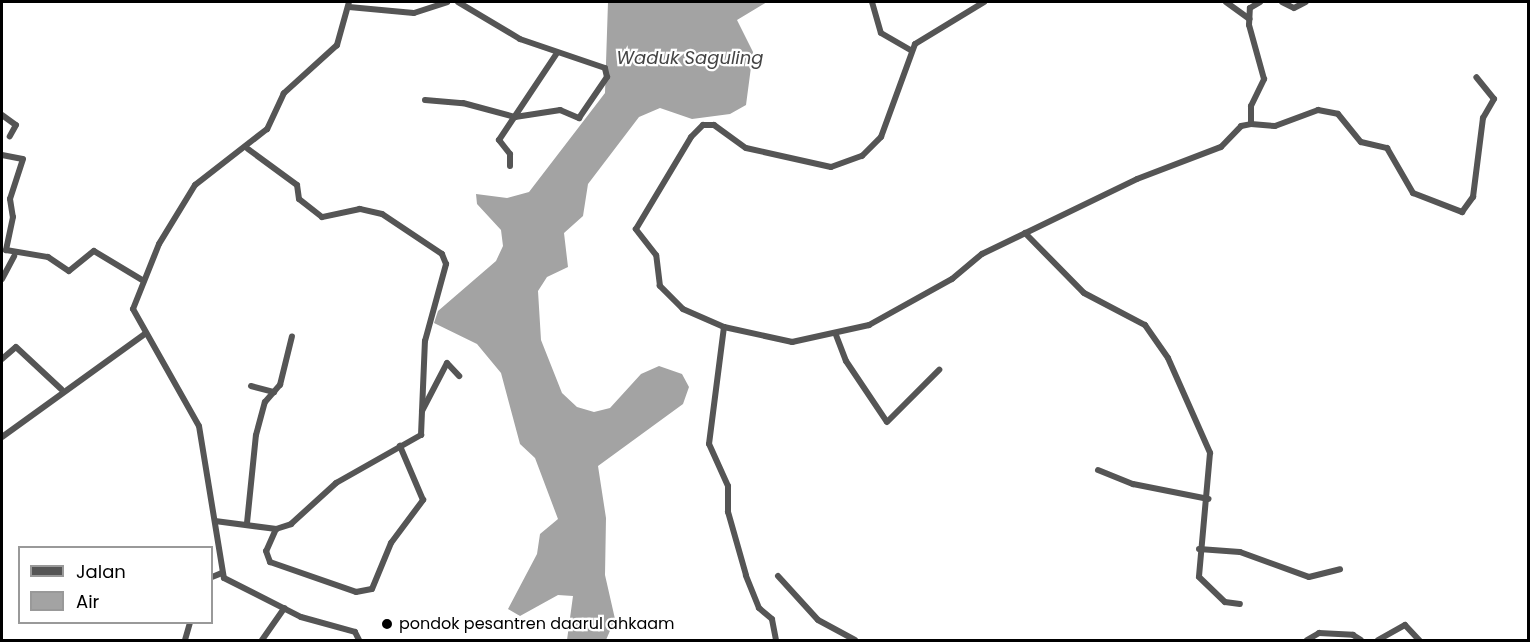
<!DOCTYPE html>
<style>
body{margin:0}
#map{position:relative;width:1530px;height:642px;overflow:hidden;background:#fff;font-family:Poppins,sans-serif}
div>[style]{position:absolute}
.water>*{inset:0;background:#a3a3a3}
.minor>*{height:6px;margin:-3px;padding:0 3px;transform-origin:3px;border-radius:3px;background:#555}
.dots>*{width:16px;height:16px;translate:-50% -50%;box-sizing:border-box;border:3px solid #fff;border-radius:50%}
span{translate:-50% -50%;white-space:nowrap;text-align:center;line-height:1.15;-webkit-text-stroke:4.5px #fff;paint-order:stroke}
.poi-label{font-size:16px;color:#000}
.left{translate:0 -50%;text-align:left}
.water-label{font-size:18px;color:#444;font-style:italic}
.frame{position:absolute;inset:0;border:3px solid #000;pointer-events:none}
.legend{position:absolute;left:18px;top:546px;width:195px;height:78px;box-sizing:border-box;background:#fff;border:2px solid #999;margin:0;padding:8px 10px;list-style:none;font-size:18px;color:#000}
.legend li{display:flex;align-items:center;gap:12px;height:30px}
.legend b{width:30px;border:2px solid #999}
</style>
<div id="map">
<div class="water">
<div style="clip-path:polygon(608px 2px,767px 2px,737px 20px,753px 52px,746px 105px,730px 114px,692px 119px,660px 108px,639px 117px,588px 184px,583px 216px,564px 233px,568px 267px,547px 277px,538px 291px,541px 340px,562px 393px,577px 407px,594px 412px,610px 408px,641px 374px,659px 366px,682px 374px,689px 387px,683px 404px,598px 466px,606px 518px,605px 575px,615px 619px,606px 640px,567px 640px,573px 596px,558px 595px,520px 616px,508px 609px,537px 554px,540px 534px,558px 519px,535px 458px,520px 444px,501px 373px,477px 344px,434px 323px,438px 311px,496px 261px,503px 246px,501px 230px,477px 204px,476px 194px,507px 198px,529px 192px,605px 93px)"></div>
</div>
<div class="minor">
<div style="left:349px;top:2px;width:45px;rotate:105.6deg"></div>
<div style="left:337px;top:45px;width:72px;rotate:137.8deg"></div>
<div style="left:284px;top:93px;width:40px;rotate:115deg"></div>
<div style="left:267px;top:129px;width:91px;rotate:142.1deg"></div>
<div style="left:195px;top:185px;width:69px;rotate:121.4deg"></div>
<div style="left:159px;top:244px;width:70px;rotate:111.8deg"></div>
<div style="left:133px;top:309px;width:134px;rotate:60.6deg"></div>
<div style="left:199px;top:426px;width:154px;rotate:80.7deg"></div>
<div style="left:224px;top:578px;width:86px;rotate:26.9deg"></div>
<div style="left:301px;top:617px;width:56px;rotate:15.5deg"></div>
<div style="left:355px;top:632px;width:9px;rotate:63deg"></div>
<div style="left:872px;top:2px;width:32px;rotate:74deg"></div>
<div style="left:881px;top:33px;width:34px;rotate:30deg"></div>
<div style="left:1226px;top:2px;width:29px;rotate:36deg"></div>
<div style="left:1282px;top:2px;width:13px;rotate:27deg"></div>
<div style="left:1294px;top:8px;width:13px;rotate:-27deg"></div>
<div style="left:349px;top:7px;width:65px;rotate:5.3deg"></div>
<div style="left:414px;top:13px;width:35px;rotate:-18deg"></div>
<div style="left:425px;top:100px;width:38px;rotate:5deg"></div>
<div style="left:463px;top:103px;width:54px;rotate:15.1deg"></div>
<div style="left:515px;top:117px;width:46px;rotate:-8.8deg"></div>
<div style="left:560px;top:110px;width:21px;rotate:23deg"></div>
<div style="left:579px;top:118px;width:50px;rotate:-55.7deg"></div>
<div style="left:607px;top:77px;width:9px;rotate:-103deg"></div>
<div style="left:605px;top:68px;width:90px;rotate:-161.2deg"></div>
<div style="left:520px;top:39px;width:72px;rotate:-149.2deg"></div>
<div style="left:2px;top:115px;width:17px;rotate:36deg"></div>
<div style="left:16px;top:125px;width:13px;rotate:119deg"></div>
<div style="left:1251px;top:124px;width:24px;rotate:5deg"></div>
<div style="left:1275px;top:126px;width:46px;rotate:-20.4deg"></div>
<div style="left:1318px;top:110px;width:20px;rotate:11deg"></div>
<div style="left:1338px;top:114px;width:36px;rotate:51deg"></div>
<div style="left:1361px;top:142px;width:27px;rotate:13deg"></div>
<div style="left:1387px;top:148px;width:52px;rotate:60deg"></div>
<div style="left:1413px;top:193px;width:53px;rotate:21.2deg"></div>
<div style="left:1462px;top:212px;width:19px;rotate:-54deg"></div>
<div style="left:1473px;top:197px;width:80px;rotate:-82.8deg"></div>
<div style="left:1483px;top:118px;width:22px;rotate:-60deg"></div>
<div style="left:1494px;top:99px;width:28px;rotate:-129deg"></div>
<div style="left:2px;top:155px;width:21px;rotate:11deg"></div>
<div style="left:23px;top:159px;width:42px;rotate:108deg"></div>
<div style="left:10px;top:199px;width:18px;rotate:81deg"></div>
<div style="left:13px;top:217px;width:34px;rotate:102deg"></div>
<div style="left:6px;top:250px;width:43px;rotate:9.5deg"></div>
<div style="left:48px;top:257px;width:25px;rotate:34deg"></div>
<div style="left:69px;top:271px;width:32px;rotate:-39deg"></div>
<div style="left:94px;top:251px;width:56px;rotate:31.1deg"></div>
<div style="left:510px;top:166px;width:12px;rotate:-90deg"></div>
<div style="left:510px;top:154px;width:18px;rotate:-128deg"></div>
<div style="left:499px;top:140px;width:105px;rotate:-56.3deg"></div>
<div style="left:1025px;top:233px;width:84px;rotate:45.5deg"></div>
<div style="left:1084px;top:293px;width:69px;rotate:27.7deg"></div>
<div style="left:1145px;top:325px;width:40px;rotate:55.1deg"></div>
<div style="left:1168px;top:358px;width:104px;rotate:66.1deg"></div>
<div style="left:1210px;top:453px;width:124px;rotate:95.1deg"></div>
<div style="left:1199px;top:577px;width:36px;rotate:44deg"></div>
<div style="left:1225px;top:602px;width:15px;rotate:8deg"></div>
<div style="left:2px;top:279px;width:26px;rotate:-62deg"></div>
<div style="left:724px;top:327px;width:45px;rotate:-156.3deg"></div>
<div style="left:683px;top:309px;width:33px;rotate:-135deg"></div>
<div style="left:660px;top:286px;width:31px;rotate:-97deg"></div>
<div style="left:656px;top:255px;width:33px;rotate:-128deg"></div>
<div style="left:636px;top:229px;width:107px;rotate:-59.1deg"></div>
<div style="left:691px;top:137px;width:17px;rotate:-45deg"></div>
<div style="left:703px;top:125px;width:11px"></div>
<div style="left:714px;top:125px;width:39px;rotate:36deg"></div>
<div style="left:746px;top:148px;width:87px;rotate:12.6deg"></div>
<div style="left:831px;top:167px;width:33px;rotate:-20deg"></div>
<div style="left:862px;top:156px;width:27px;rotate:-45deg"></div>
<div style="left:881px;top:137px;width:99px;rotate:-69.9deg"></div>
<div style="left:915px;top:44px;width:81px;rotate:-31.3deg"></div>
<div style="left:836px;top:335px;width:28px;rotate:69deg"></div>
<div style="left:846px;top:361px;width:73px;rotate:56.1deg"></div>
<div style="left:887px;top:422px;width:74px;rotate:-45deg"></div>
<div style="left:2px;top:359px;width:18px;rotate:-41deg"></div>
<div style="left:16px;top:347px;width:62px;rotate:43deg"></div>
<div style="left:251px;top:386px;width:24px;rotate:15deg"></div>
<div style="left:422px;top:411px;width:54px;rotate:-62.5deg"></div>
<div style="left:447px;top:363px;width:18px;rotate:47deg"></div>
<div style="left:2px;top:437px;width:176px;rotate:-35.8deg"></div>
<div style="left:1098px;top:470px;width:38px;rotate:22deg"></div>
<div style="left:1133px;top:484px;width:77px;rotate:11.2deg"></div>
<div style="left:215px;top:521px;width:62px;rotate:7.5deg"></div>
<div style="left:276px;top:529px;width:16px;rotate:-18deg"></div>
<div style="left:291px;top:524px;width:61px;rotate:-42.3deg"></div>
<div style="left:336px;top:483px;width:98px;rotate:-29.5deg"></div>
<div style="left:421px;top:435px;width:94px;rotate:-87.6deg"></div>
<div style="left:425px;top:341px;width:80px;rotate:-74.7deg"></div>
<div style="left:446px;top:264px;width:11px;rotate:-112deg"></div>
<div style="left:442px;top:254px;width:72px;rotate:-146.3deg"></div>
<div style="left:382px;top:214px;width:23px;rotate:-167deg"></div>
<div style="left:360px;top:209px;width:39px;rotate:168deg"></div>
<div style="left:322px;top:217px;width:29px;rotate:-142deg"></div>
<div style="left:299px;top:199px;width:14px;rotate:-98deg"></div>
<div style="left:297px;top:185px;width:61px;rotate:-143.7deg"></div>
<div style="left:247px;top:523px;width:88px;rotate:-84.2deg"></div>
<div style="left:256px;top:435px;width:34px;rotate:-75deg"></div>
<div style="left:265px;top:402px;width:23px;rotate:-49deg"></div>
<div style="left:280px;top:385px;width:50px;rotate:-76.2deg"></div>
<div style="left:276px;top:529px;width:24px;rotate:114deg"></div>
<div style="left:266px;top:551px;width:12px;rotate:70deg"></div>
<div style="left:270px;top:562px;width:91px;rotate:19.2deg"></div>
<div style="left:356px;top:592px;width:16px;rotate:-11deg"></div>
<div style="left:372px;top:589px;width:50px;rotate:-67.6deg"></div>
<div style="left:391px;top:543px;width:54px;rotate:-53.3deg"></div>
<div style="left:423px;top:500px;width:59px;rotate:-113.1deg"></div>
<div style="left:1199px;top:549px;width:41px;rotate:4.2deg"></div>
<div style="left:1240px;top:552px;width:73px;rotate:19.9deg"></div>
<div style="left:1309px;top:577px;width:32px;rotate:-14deg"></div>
<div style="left:778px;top:576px;width:59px;rotate:47.7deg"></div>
<div style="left:818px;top:620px;width:42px;rotate:28.4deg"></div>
<div style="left:212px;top:577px;width:11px;rotate:-22deg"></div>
<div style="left:185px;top:640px;width:19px;rotate:-74deg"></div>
<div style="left:262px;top:640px;width:39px;rotate:-55deg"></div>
<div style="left:776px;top:640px;width:21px;rotate:-101deg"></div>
<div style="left:772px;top:619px;width:17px;rotate:-140deg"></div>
<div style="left:759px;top:608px;width:35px;rotate:-112deg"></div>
<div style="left:746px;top:575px;width:66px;rotate:-105.9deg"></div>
<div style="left:728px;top:512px;width:26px;rotate:-90deg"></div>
<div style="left:728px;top:486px;width:46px;rotate:-114.3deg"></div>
<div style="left:709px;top:444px;width:118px;rotate:-82.7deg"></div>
<div style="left:724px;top:327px;width:70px;rotate:12.4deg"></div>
<div style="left:792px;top:342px;width:79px;rotate:-12.4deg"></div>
<div style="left:869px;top:325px;width:95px;rotate:-29deg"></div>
<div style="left:952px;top:279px;width:39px;rotate:-40deg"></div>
<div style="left:982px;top:254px;width:172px;rotate:-25.8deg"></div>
<div style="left:1137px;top:179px;width:90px;rotate:-20.9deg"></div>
<div style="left:1221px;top:147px;width:29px;rotate:-46deg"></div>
<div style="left:1241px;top:126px;width:10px;rotate:-11deg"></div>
<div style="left:1251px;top:124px;width:18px;rotate:-90deg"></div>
<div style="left:1251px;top:106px;width:30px;rotate:-64deg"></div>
<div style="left:1264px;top:79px;width:56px;rotate:-105.5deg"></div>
<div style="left:1249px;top:25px;width:17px;rotate:-87deg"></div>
<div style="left:1250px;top:8px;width:12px;rotate:-31deg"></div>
<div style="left:1307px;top:640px;width:14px;rotate:-30deg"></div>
<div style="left:1319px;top:633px;width:34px;rotate:3deg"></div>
<div style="left:1353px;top:635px;width:9px;rotate:32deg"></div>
<div style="left:1378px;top:640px;width:31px;rotate:-29deg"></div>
<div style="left:1405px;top:625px;width:21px;rotate:47deg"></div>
</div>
<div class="dots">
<div style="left:387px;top:624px;background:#000"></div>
</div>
<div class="poi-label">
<span class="left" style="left:399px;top:624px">pondok pesantren daarul ahkaam</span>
</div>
<div class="water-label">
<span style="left:690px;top:58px">Waduk Saguling</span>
</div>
<div class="frame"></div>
<ul class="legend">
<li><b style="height:8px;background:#555"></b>Jalan</li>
<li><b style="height:16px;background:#a3a3a3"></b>Air</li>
</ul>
</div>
